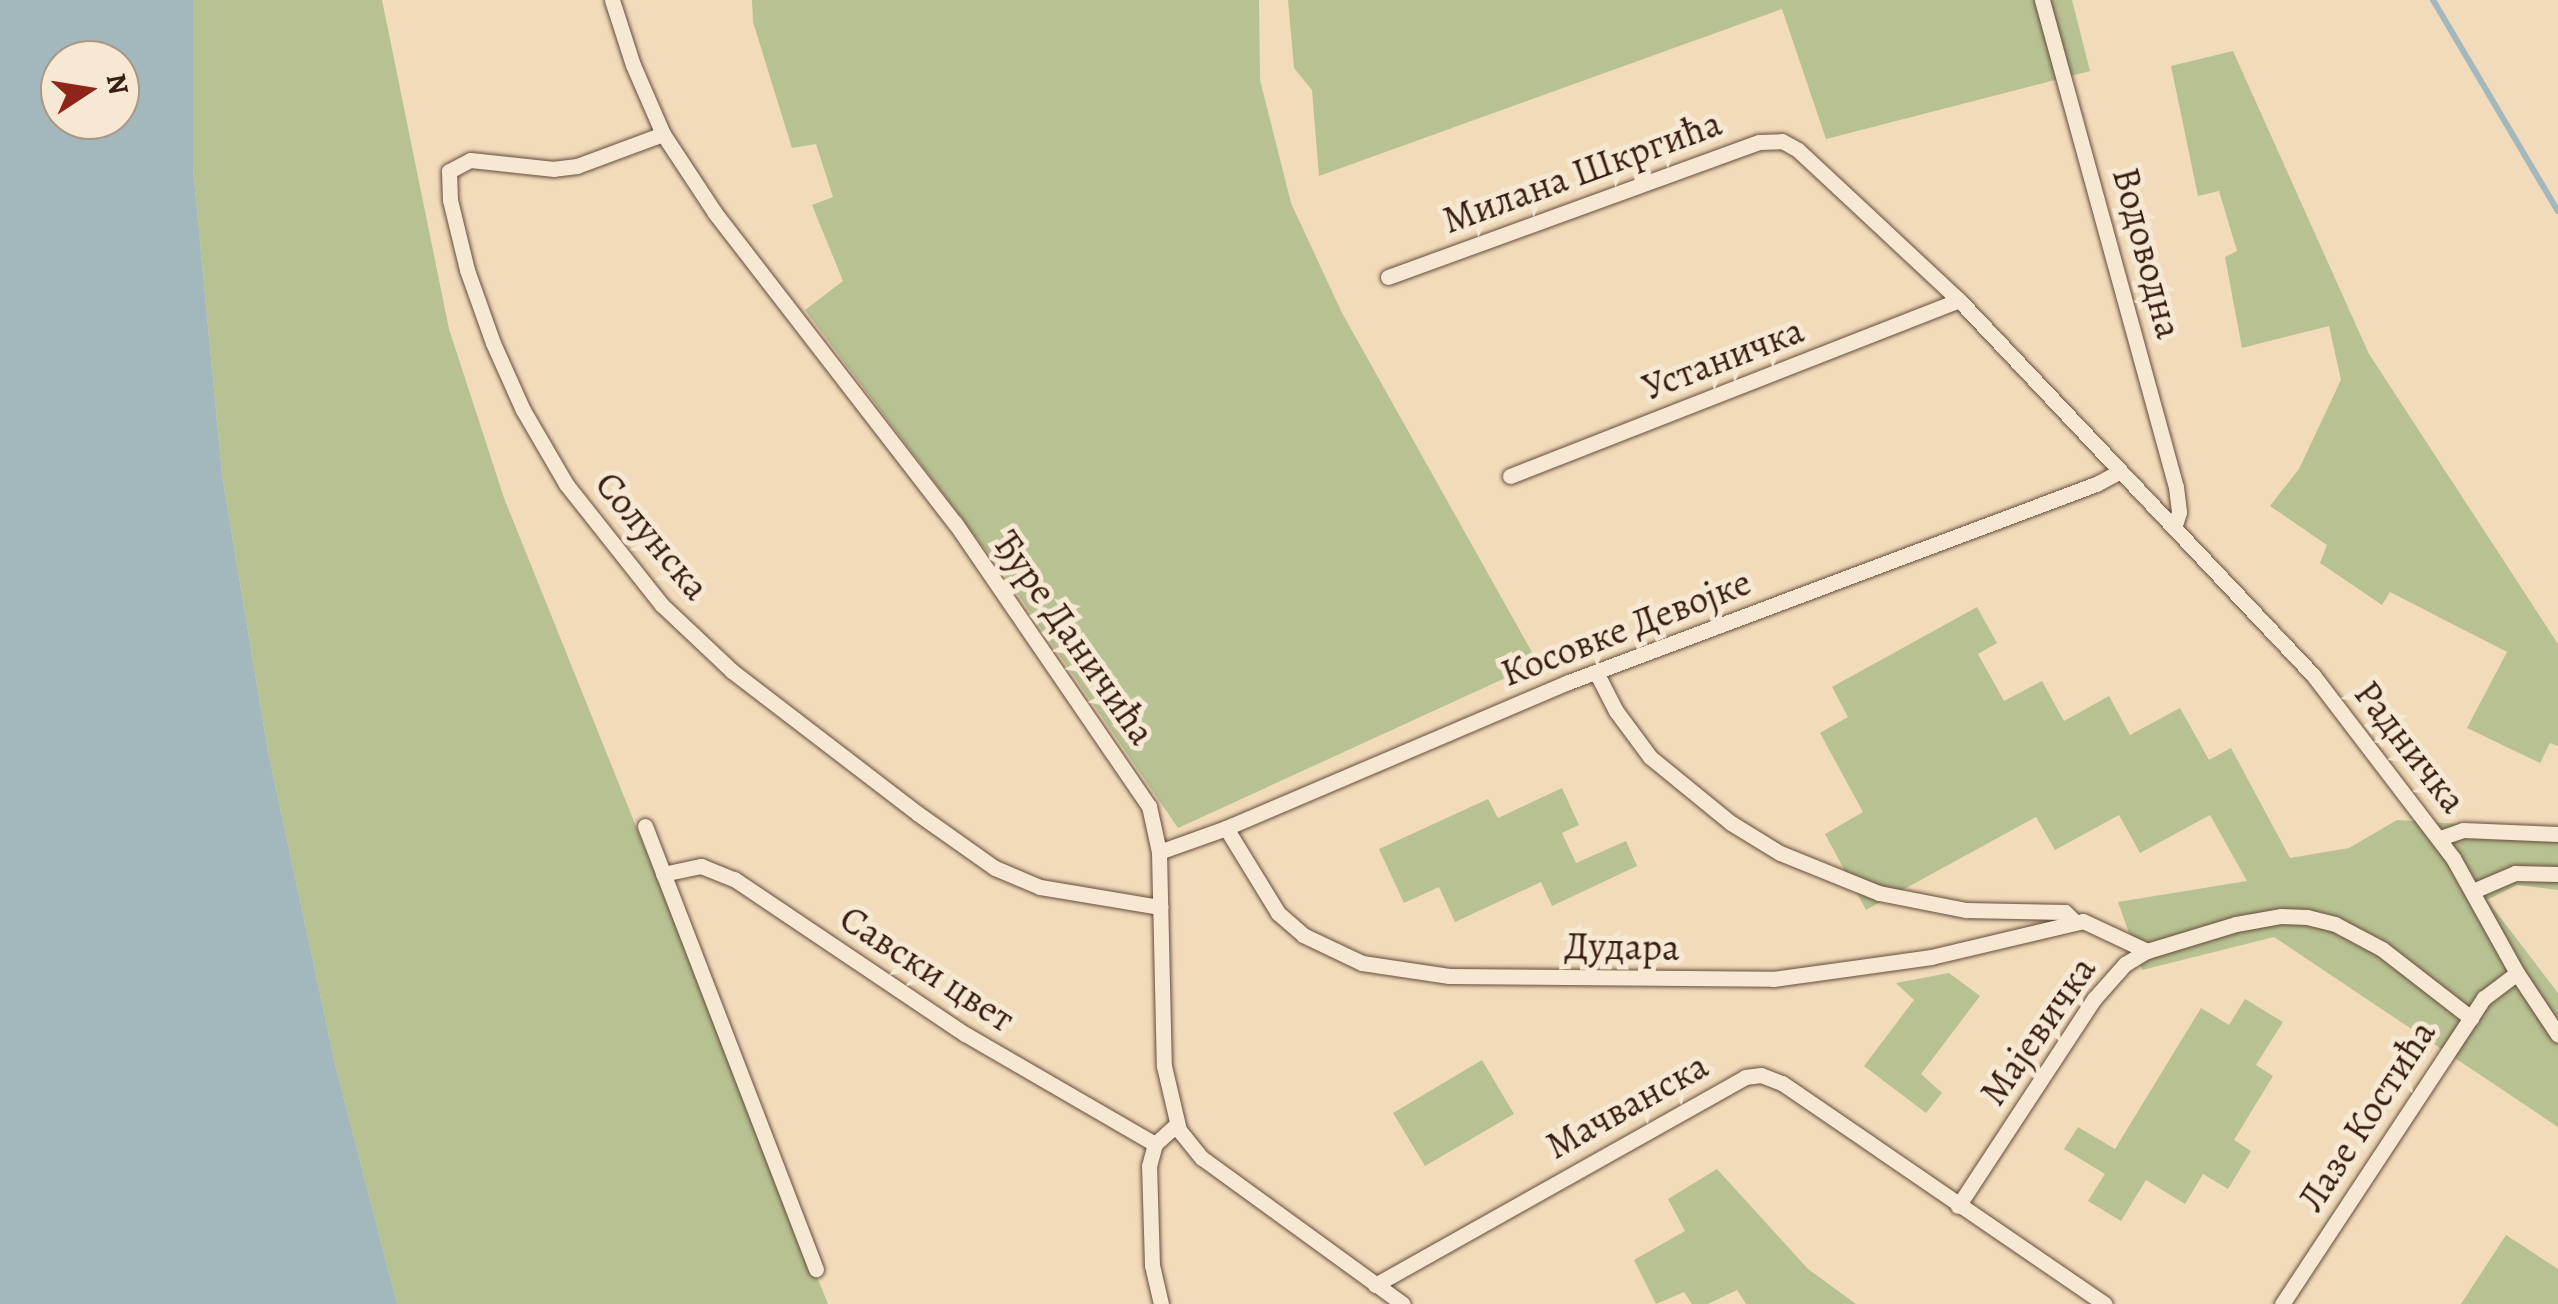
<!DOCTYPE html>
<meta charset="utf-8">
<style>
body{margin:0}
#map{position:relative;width:2558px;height:1304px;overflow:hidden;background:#f1dbbb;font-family:Alegreya,serif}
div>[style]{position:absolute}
.green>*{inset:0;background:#b7c192}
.water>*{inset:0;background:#a2b8bd}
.stream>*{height:6px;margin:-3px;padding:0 3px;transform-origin:3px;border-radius:3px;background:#a2b8bd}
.roads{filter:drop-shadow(0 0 2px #664c3c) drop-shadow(0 0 2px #664c3c)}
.street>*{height:15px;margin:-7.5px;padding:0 7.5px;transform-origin:7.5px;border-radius:7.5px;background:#f6e8d3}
span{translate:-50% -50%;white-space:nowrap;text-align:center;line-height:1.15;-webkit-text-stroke:10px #f6e8d3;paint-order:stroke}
.street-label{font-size:38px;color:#381d12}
.north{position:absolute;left:40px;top:40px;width:100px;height:100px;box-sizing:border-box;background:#f6e8d3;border:2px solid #aa9786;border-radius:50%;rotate:78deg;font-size:28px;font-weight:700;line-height:40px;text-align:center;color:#381d12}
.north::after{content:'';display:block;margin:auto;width:35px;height:45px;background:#8f2418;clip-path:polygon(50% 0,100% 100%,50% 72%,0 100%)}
</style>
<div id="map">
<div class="green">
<div style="clip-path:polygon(193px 0,382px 0,449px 329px,504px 498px,828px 1304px,397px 1304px,335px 1064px,268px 751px,222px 474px,193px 168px)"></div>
<div style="clip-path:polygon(752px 0,1259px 0,1260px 80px,1291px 203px,1342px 313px,1538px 663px,1178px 828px,1006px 577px,805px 310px,843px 281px,812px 205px,833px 197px,816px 144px,792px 148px,753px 22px)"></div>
<div style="clip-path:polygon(1288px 0,2072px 0,2090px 71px,1826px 139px,1782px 9px,1319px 176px,1312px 90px,1294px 68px)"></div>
<div style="clip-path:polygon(2233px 51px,2369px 354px,2558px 644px,2558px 746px,2550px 743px,2540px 763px,2467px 728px,2507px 652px,2390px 592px,2382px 605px,2320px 563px,2327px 545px,2270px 506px,2299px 469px,2341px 380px,2329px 326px,2242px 348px,2225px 257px,2237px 251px,2219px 191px,2198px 196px,2171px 66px)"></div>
<div style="clip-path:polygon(1977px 607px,1997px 643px,1978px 654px,2004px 701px,2042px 681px,2064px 721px,2109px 696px,2130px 735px,2180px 708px,2209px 760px,2231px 748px,2290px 858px,2349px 848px,2397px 820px,2558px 830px,2558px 890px,2517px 885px,2487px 900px,2558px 993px,2558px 1127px,2274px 937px,2142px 970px,2118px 902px,2247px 881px,2210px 815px,2140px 853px,2119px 815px,2055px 850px,2036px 817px,1866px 910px,1825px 834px,1863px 812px,1820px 733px,1848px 717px,1832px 687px)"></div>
<div style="clip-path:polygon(1562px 788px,1579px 825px,1562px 833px,1576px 863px,1626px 841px,1637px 866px,1552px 906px,1541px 882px,1455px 922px,1439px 887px,1404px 903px,1379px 849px,1488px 799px,1498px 818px)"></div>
<div style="clip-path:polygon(1949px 973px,1980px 996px,1921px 1074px,1942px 1093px,1926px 1113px,1864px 1066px,1914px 1000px,1896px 983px)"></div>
<div style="clip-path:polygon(2245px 999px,2283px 1022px,2256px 1065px,2273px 1076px,2234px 1140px,2251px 1151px,2228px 1189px,2203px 1174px,2185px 1204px,2146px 1180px,2121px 1221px,2088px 1201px,2105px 1174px,2064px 1149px,2078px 1127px,2115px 1149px,2201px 1008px,2229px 1025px)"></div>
<div style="clip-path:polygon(1482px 1060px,1514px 1114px,1425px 1166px,1393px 1113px)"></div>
<div style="clip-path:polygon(1717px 1169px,1808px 1269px,1856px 1304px,1746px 1304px,1737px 1290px,1708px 1304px,1692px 1304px,1684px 1292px,1656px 1304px,1634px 1260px,1685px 1231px,1668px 1199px)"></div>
<div style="clip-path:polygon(2506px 1235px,2558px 1269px,2558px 1304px,2461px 1304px)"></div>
</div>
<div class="water">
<div style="clip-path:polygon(evenodd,0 0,193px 0,193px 168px,222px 474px,268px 751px,335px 1064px,397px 1304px,0 1304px,0 0,60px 60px,120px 60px,120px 120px,60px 120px,60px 60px)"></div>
</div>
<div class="stream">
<div style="left:2433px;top:0;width:245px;rotate:59.4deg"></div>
</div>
<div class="roads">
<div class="street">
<div style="left:612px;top:0;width:68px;rotate:72.1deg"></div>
<div style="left:633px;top:65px;width:75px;rotate:66.5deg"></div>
<div style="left:663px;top:134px;width:95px;rotate:56.6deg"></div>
<div style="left:715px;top:213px;width:392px;rotate:52.3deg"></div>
<div style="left:955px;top:523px;width:343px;rotate:55.6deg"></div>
<div style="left:1149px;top:806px;width:47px;rotate:77.7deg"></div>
<div style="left:1159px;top:852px;width:214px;rotate:88.7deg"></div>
<div style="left:1164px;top:1066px;width:66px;rotate:76.8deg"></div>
<div style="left:1179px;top:1130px;width:36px;rotate:51deg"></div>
<div style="left:1202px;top:1158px;width:248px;rotate:36deg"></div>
<div style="left:2042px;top:0;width:505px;rotate:74.62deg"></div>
<div style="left:2176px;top:487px;width:25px;rotate:83deg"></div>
<div style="left:2179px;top:512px;width:14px;rotate:107deg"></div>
<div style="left:663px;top:134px;width:92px;rotate:159.6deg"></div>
<div style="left:577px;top:166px;width:23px;rotate:173deg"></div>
<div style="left:554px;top:169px;width:84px;rotate:-173.9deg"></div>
<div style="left:470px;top:160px;width:24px;rotate:152deg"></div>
<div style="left:449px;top:171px;width:29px;rotate:88deg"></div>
<div style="left:450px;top:200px;width:72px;rotate:76.3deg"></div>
<div style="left:467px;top:270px;width:77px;rotate:70.4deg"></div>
<div style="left:493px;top:343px;width:73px;rotate:65.9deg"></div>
<div style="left:523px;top:410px;width:86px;rotate:59.8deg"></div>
<div style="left:566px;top:484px;width:154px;rotate:51.6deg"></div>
<div style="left:662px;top:605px;width:96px;rotate:43.3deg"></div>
<div style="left:732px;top:671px;width:233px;rotate:37.5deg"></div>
<div style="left:917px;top:813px;width:95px;rotate:35.2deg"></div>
<div style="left:995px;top:868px;width:49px;rotate:22.9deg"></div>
<div style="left:1040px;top:887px;width:122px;rotate:9.5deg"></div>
<div style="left:1388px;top:277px;width:395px;rotate:-20deg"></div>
<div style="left:1759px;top:142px;width:23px;rotate:-2deg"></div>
<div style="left:1782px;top:141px;width:18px;rotate:29deg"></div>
<div style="left:1798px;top:150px;width:220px;rotate:43deg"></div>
<div style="left:1959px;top:300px;width:516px;rotate:46.65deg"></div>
<div style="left:2313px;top:675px;width:230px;rotate:52.6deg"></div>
<div style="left:2453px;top:858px;width:132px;rotate:60.9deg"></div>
<div style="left:2517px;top:973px;width:74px;rotate:56.5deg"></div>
<div style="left:1510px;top:476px;width:482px;rotate:-21.4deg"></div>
<div style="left:1596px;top:672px;width:44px;rotate:62.9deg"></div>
<div style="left:1616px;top:711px;width:57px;rotate:53.5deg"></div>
<div style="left:1650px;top:757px;width:104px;rotate:39.2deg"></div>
<div style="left:1731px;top:823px;width:57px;rotate:31.5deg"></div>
<div style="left:1780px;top:853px;width:107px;rotate:22deg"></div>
<div style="left:1879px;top:893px;width:89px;rotate:11.1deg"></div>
<div style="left:1966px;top:910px;width:99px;rotate:1.2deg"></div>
<div style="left:2065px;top:912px;width:14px;rotate:45deg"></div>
<div style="left:645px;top:826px;width:475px;rotate:68.9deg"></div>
<div style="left:1226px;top:828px;width:100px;rotate:58.5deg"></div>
<div style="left:1278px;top:913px;width:33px;rotate:41deg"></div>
<div style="left:1303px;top:935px;width:65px;rotate:25.4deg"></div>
<div style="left:1362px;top:963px;width:88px;rotate:8.5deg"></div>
<div style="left:1449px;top:976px;width:324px;rotate:0.5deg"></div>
<div style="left:1773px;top:979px;width:160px;rotate:-7.9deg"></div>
<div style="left:1931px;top:957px;width:156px;rotate:-13.3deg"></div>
<div style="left:2083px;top:921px;width:71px;rotate:25.1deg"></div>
<div style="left:2440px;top:838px;width:24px;rotate:-19deg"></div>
<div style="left:2463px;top:830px;width:95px;rotate:2.4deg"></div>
<div style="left:1159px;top:852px;width:71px;rotate:-19.7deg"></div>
<div style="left:1226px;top:828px;width:370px;rotate:-23.1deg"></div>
<div style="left:1566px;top:683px;width:566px;rotate:-20.58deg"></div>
<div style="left:2096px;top:484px;width:27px;rotate:-28deg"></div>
<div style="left:663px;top:874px;width:39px;rotate:-12deg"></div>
<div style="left:701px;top:866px;width:35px;rotate:22deg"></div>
<div style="left:734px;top:879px;width:278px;rotate:33.9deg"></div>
<div style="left:965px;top:1034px;width:220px;rotate:30.1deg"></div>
<div style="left:2473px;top:891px;width:46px;rotate:-23.2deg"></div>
<div style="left:2515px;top:873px;width:43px;rotate:1.3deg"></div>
<div style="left:1958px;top:1206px;width:248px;rotate:-56.7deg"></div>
<div style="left:2094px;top:999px;width:47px;rotate:-48.5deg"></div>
<div style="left:2125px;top:964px;width:26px;rotate:-31deg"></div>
<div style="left:2147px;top:951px;width:93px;rotate:-16.9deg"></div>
<div style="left:2236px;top:924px;width:46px;rotate:-10.1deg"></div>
<div style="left:2281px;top:916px;width:26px;rotate:2deg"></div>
<div style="left:2307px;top:917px;width:29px;rotate:14deg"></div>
<div style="left:2335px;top:924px;width:53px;rotate:28deg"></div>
<div style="left:2382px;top:949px;width:113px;rotate:37.8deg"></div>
<div style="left:1375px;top:1285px;width:424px;rotate:-29.3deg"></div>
<div style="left:1745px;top:1077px;width:16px;rotate:-7deg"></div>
<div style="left:1761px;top:1075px;width:22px;rotate:21deg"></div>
<div style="left:1782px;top:1083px;width:391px;rotate:34.4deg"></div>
<div style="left:1161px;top:1304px;width:40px;rotate:-103deg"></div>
<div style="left:1152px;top:1265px;width:99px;rotate:-91.7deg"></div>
<div style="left:1149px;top:1166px;width:23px;rotate:-75deg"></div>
<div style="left:1155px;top:1144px;width:30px;rotate:-42deg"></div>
<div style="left:2282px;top:1304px;width:367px;rotate:-56.6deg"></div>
<div style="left:2484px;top:998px;width:41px;rotate:-37.1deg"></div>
</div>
</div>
<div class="street-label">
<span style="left:1582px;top:172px;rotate:-20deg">Милана Шкргића</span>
<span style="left:2147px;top:253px;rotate:75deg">Водоводна</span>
<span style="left:1723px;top:359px;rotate:-21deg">Устаничка</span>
<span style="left:652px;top:536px;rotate:50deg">Солунска</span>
<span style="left:1626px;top:628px;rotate:-21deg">Косовке Девојке</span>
<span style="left:1074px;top:638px;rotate:55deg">Ђуре Даничића</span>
<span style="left:2410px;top:747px;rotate:52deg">Радничка</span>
<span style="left:1622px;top:947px;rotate:1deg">Дудара</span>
<span style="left:927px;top:969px;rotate:33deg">Савски цвет</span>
<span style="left:2038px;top:1031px;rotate:-55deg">Мајевичка</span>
<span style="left:1627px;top:1106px;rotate:-29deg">Мачванска</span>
<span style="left:2367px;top:1116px;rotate:-57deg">Лазе Костића</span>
</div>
<div class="north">N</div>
</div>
